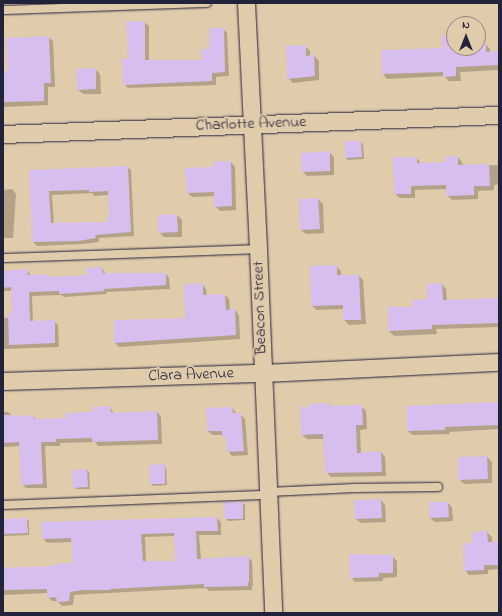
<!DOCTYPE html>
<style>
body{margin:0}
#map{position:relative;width:502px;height:616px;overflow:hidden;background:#e0cbaa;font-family:"Indie Flower",sans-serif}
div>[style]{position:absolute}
.shadow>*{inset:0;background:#0003}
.building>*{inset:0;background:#d6beee}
.roads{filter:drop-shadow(0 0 1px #22223b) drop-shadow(0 0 1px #22223b)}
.lane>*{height:8px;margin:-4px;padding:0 4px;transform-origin:4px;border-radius:4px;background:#e0cbaa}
.street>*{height:17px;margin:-8.5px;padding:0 8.5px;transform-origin:8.5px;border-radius:8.5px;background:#e0cbaa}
span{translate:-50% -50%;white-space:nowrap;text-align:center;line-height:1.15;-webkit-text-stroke:4px #e0cbaa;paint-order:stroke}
.street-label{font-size:16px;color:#22223b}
.frame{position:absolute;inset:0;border:4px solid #22223b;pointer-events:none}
.north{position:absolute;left:446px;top:16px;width:40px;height:40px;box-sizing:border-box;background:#e0cbaa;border:1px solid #94877e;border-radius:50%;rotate:0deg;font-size:11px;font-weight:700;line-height:16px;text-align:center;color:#22223b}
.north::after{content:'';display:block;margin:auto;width:14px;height:18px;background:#22223b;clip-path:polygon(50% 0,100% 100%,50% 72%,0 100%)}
</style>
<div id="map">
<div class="shadow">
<div style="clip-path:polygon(144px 22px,149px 26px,149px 61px,203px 61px,223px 29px,227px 33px,229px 76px,216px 77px,216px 85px,128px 88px,124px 84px,129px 60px)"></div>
<div style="clip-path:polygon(454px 36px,454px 48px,478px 48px,478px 44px,485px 44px,490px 49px,490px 53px,499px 52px,499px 70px,460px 72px,461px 81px,449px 81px,444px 76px,387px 79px,383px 74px,382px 51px,443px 49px)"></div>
<div style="clip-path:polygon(48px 37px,53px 41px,55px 87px,48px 87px,48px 105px,4px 107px,3px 72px,9px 72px)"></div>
<div style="clip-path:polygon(305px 46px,310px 51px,310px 57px,314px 56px,319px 61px,319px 80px,293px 83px,288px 78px)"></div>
<div style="clip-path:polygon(95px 69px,100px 74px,101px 94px,83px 94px,78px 90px)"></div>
<div style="clip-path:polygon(361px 142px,363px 144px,364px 159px,348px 160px,346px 158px)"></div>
<div style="clip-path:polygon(329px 152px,334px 157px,334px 175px,307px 176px,302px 171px)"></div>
<div style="clip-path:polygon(458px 157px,462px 162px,463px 166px,499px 165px,499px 184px,494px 185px,494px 190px,478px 191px,478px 199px,452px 200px,447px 195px,447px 189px,415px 190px,415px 198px,400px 198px,395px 194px,417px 158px,421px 164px,446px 163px)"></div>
<div style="clip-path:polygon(231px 162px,235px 167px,236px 210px,220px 211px,215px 206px,215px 196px,192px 197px,188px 193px,214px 168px)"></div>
<div style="clip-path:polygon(evenodd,127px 167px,131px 170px,134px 236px,99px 238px,99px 242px,82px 244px,37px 246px,33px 242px,30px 171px,127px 167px,92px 193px,94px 196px,109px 195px,110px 218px,108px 223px,54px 224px,52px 195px,92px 193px)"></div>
<div style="clip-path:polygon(12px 189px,16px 194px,13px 238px,3px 238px,3px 190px)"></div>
<div style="clip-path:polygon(318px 199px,323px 204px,324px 233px,306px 234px,301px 230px,300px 200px)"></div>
<div style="clip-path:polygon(177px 215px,182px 220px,182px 237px,164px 237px,159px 232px)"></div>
<div style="clip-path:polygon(336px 266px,341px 271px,341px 276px,359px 276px,363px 280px,366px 324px,349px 325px,344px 320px,344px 309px,317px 310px,312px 306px)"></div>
<div style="clip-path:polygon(102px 268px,106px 274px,166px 274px,169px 278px,170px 289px,107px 292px,107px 294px,64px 297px,61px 295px,32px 296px,33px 322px,54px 321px,58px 325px,59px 347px,3px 349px,3px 318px,9px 318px,13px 314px,12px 291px,3px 291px,3px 273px,27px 270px,31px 276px,46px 275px,49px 278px,88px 276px)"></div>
<div style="clip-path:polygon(202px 284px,206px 289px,207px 296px,225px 295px,229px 299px,230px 310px,235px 310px,239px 315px,240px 339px,119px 347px,115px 343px,186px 319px)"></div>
<div style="clip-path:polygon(442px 284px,446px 289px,447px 301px,499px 300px,499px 327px,436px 329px,437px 334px,394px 336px,389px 331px,413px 308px,428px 300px)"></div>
<div style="clip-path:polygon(499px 403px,499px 429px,449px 432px,450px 434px,413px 435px,408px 431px)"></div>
<div style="clip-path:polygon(329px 404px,331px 407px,361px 406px,366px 411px,367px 429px,360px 430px,361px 453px,381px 452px,385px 457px,386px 476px,331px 477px,326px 472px,325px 439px,307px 439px,302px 435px)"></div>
<div style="clip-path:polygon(110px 407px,114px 414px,157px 412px,161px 417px,162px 444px,98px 446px,95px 442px,60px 443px,60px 446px,45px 446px,47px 488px,26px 488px,22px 484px,21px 446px,3px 447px,3px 412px,8px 412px,12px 416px,34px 417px,37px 420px,67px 419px,94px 413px)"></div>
<div style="clip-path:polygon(232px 408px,237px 414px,240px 414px,245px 419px,248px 455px,232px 456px,228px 451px,228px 440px,223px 435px,213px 435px,208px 431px)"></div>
<div style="clip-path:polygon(487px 457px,492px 462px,492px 483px,464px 484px,459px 479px)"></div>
<div style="clip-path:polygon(164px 465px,166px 468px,167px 485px,153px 486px,151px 484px)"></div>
<div style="clip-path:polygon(87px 470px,89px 472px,90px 489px,76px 489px,74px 487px)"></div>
<div style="clip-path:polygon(381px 500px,385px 505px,386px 522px,361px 523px,356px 519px)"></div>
<div style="clip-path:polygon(242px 503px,245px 505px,245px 520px,228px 521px,226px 519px)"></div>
<div style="clip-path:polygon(448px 503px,452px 507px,453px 521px,435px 522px,430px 518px)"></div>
<div style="clip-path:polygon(evenodd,217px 518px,221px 522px,221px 535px,199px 535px,201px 559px,248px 557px,252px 561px,253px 586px,252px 586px,252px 590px,209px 591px,206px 588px,88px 594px,74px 595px,73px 605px,62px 606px,57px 601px,52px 601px,48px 597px,48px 593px,3px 595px,3px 569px,55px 567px,74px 564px,73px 542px,47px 543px,43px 538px,217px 518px,175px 536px,176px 562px,146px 562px,145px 537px,175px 536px)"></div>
<div style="clip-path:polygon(27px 519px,29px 521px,29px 535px,5px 536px,3px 534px,3px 520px)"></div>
<div style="clip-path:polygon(487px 532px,492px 537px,492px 543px,499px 543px,499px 569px,488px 570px,488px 574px,469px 575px,465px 570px,473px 544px)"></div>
<div style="clip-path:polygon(392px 556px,397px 561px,397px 577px,383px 578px,383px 581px,355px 582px,351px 577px)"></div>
</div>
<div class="building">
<div style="clip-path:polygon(145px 21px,145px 60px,202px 60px,201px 49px,209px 49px,209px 28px,224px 28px,225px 72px,212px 73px,212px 81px,123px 85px,122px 59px,128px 59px,126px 22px)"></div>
<div style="clip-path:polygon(454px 35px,454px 48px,478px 48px,478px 43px,486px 43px,486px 52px,499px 51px,499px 65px,456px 67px,456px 76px,443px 77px,443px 72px,382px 74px,381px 50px,442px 48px,441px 36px)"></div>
<div style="clip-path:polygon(49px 36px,51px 83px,44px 83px,44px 101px,3px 102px,3px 71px,8px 71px,6px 38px)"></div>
<div style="clip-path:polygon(306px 45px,306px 56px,314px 55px,315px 76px,287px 79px,286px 46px)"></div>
<div style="clip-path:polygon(96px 68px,96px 89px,77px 90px,76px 69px)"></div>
<div style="clip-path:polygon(345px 141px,361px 141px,362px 157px,345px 158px)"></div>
<div style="clip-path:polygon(330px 151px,330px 171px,301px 172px,301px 153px)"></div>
<div style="clip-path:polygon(458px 156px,458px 165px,489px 164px,490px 186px,474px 186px,474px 195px,446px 196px,446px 185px,411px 186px,411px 194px,394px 194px,393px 157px,417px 157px,417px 163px,445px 162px,445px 157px)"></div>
<div style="clip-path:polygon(231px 161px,232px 206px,214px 207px,214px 192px,187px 193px,185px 168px,213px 167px,213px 162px)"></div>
<div style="clip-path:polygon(evenodd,128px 166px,131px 232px,95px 235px,96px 238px,78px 241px,32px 242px,29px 170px,128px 166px,89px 190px,89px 192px,108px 191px,109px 217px,107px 217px,107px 222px,51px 223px,49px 191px,89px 190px)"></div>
<div style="clip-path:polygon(318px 198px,320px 229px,300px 230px,299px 199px)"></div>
<div style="clip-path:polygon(177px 214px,178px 232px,158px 233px,158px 215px)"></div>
<div style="clip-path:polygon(337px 265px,337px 275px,359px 275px,361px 320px,343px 320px,343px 305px,311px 306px,310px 266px)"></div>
<div style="clip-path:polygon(102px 267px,103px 273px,166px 273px,166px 285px,104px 289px,104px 291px,59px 294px,59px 291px,29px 292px,30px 321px,55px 320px,55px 343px,9px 345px,8px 314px,12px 313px,11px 287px,3px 288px,3px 271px,27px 269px,28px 275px,47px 274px,47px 277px,87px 275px,86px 268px)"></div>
<div style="clip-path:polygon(203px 283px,203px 295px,225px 294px,226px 310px,235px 309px,236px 335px,114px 343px,114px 320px,185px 318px,184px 284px)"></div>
<div style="clip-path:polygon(442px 283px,443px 300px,498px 298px,499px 323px,432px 325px,432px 329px,388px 331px,388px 307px,412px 307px,412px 300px,427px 299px,427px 284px)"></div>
<div style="clip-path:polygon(499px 402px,499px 425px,445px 427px,445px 430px,407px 431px,407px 406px)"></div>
<div style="clip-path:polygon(329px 403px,329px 406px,362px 405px,363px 425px,356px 425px,357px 453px,381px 451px,382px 472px,325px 473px,323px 434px,301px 435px,300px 407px,309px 407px,309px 404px)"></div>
<div style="clip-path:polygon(110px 406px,111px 412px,113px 413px,157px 411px,158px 440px,93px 442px,91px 438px,56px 439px,56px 442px,41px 442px,43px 484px,21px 485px,19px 442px,3px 443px,3px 415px,34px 416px,34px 419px,66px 418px,65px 413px,93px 412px,93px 407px)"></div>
<div style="clip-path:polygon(232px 407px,233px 413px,241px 413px,244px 451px,227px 452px,226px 437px,222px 437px,222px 431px,207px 431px,206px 408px)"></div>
<div style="clip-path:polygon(487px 456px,488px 479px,458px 480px,458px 457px)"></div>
<div style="clip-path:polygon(165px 464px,165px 484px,150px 484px,149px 465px)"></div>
<div style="clip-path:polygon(87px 469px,88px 487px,73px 488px,72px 470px)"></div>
<div style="clip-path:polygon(381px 499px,382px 518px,355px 519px,354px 500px)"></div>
<div style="clip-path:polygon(224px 502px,243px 502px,243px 519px,225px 519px)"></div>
<div style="clip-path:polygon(429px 502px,448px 502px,449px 517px,429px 518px)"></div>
<div style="clip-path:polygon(evenodd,217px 517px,218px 531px,196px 531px,197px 559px,249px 556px,249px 582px,248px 582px,248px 586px,204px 587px,204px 584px,110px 589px,110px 590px,83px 590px,70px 592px,69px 601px,57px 602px,56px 597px,47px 598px,47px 589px,3px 590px,3px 568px,54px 566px,54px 564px,73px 563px,71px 538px,42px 539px,41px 522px,217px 517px,174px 533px,175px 561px,143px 561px,141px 534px,174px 533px)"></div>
<div style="clip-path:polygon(27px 518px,28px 533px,3px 534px,3px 519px)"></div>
<div style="clip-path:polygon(487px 531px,488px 542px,499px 542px,499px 565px,484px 565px,484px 570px,464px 571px,463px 543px,472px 543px,472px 532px)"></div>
<div style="clip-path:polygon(349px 554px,393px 555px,393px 573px,379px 573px,379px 577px,350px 578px)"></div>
</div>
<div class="roads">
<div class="lane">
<div style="left:3px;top:10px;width:204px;rotate:-2deg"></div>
<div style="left:3px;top:258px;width:255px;rotate:-2deg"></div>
<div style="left:268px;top:492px;width:87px;rotate:-2.6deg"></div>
<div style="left:355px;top:488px;width:83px;rotate:-0.7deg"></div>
<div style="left:3px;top:505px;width:265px;rotate:-2.2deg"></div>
</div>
<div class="street">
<div style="left:246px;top:3px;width:246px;rotate:87.2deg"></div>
<div style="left:258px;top:249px;width:364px;rotate:87.6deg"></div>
<div style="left:3px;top:134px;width:496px;rotate:-2.2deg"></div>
<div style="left:3px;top:381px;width:260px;rotate:-1.8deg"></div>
<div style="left:263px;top:373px;width:236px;rotate:-2.7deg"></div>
</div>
</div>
<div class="street-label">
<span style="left:251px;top:124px;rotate:-2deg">Charlotte Avenue</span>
<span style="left:260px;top:308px;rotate:-92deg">Beacon Street</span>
<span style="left:191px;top:375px;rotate:-2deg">Clara Avenue</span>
</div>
<div class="frame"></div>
<div class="north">N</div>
</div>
